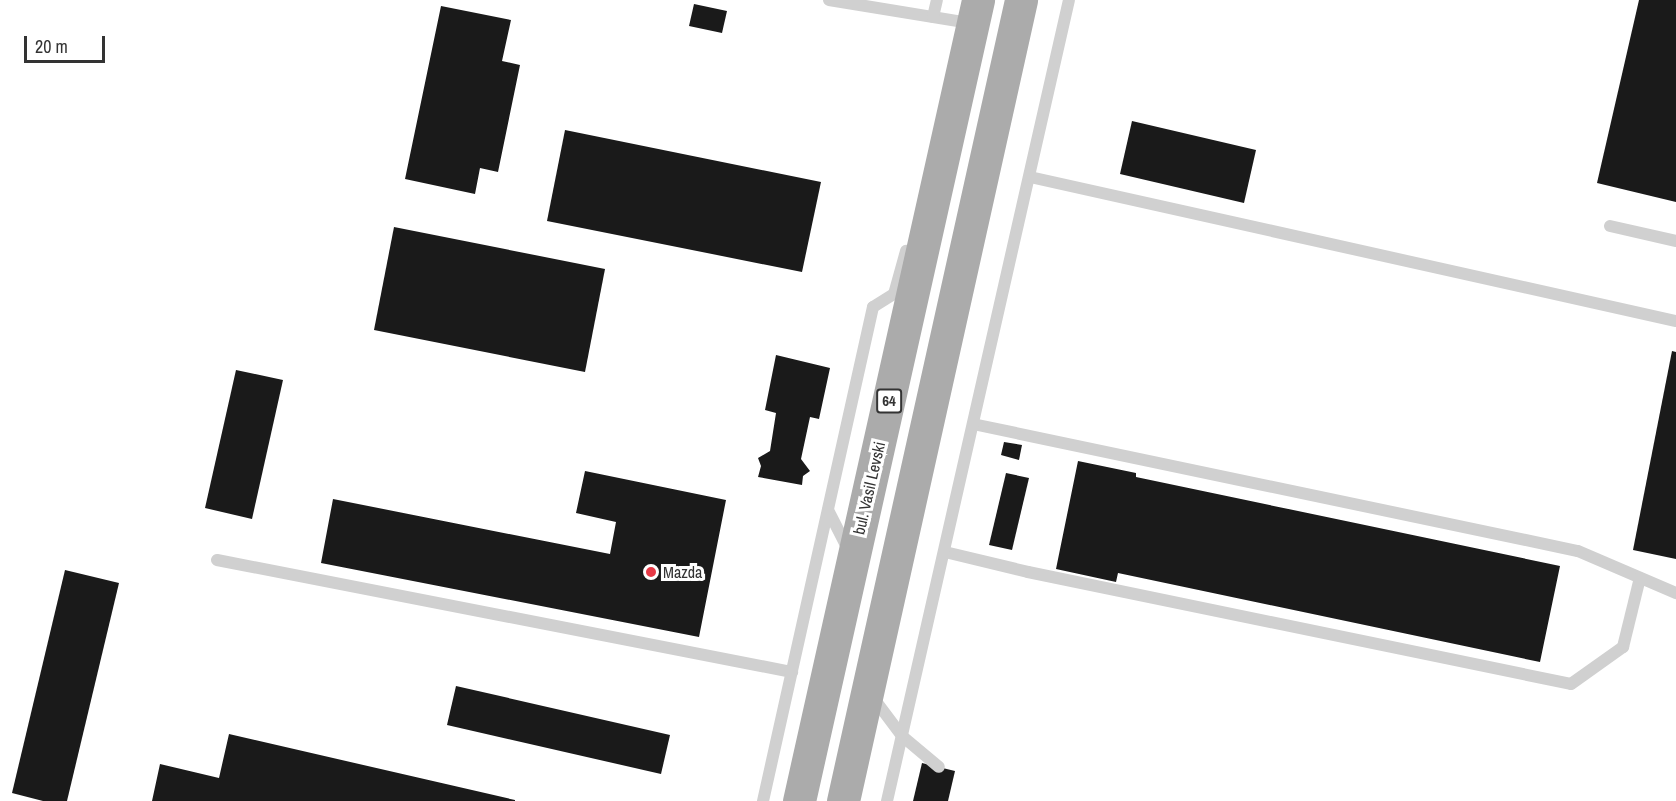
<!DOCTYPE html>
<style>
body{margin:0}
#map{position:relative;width:1676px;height:801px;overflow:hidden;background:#fff;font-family:"Archivo Narrow",sans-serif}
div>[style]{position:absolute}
.building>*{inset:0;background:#1a1a1a}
.lane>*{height:12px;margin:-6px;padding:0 6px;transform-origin:6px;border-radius:6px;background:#d0d0d0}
.primary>*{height:33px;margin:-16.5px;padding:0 16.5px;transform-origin:16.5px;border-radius:16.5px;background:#ababab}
.dots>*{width:16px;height:16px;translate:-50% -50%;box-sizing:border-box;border:3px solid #fff;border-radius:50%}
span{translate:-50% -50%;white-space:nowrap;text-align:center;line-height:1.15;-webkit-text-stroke:6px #fff;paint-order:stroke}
.shield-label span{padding:2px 4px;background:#fff;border:2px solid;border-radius:4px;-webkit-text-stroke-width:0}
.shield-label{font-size:15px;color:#333;font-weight:700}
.street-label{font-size:16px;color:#333}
.poi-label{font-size:16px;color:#333}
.left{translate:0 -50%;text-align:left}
.scale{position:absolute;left:24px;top:36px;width:81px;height:27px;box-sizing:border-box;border:3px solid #333;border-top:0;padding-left:8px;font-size:18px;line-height:21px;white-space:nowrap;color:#333;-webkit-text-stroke:4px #fff;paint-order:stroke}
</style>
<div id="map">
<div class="building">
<div style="clip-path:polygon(1639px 0,1676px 0,1676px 202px,1597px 183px)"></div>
<div style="clip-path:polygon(694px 4px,727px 11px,722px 33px,689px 26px)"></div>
<div style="clip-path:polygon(441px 6px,511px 20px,502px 61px,520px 65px,498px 172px,480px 168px,475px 194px,405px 179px)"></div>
<div style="clip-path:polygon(1132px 121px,1256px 150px,1244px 203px,1120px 174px)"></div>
<div style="clip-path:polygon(565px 130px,821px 182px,802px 272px,547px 221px)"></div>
<div style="clip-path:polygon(394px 227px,605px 269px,585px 372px,374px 330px)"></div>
<div style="clip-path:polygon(1672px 351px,1676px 352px,1676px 559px,1633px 550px)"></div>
<div style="clip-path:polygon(776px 355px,830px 368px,819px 419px,810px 417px,801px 459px,810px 471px,803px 476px,802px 485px,758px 477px,761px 466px,758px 458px,770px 451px,776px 413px,765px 410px)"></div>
<div style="clip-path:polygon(236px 370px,283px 380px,252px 519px,205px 508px)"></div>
<div style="clip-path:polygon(1004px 442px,1022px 445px,1019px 460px,1001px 455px)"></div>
<div style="clip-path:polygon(1078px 461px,1136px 473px,1136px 477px,1560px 566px,1540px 662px,1118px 573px,1116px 582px,1056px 569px)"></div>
<div style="clip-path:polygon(585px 471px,726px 500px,699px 637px,321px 563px,333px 499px,610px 554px,616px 522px,576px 513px)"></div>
<div style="clip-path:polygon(1006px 473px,1029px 478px,1012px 550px,989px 545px)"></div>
<div style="clip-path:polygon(65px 570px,119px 583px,67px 801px,43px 801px,12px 793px)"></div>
<div style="clip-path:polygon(456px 686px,670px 735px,661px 774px,447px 725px)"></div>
<div style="clip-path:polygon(229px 734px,515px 800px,515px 801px,152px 801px,160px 764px,219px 778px)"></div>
<div style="clip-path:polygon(922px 763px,955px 771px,948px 801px,913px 801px)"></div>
</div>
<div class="lane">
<div style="left:829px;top:0;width:143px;rotate:9.3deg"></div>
<div style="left:933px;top:17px;width:17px;rotate:-77deg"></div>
<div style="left:1030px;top:177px;width:662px;rotate:12.57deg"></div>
<div style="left:1610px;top:226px;width:68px;rotate:12.8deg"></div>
<div style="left:973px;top:424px;width:618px;rotate:11.86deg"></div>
<div style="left:1578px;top:551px;width:107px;rotate:23.2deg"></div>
<div style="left:828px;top:510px;width:44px;rotate:62.9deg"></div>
<div style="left:945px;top:552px;width:85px;rotate:13.5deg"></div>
<div style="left:1028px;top:572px;width:554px;rotate:11.65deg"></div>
<div style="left:1571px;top:684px;width:64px;rotate:-35.4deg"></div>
<div style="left:1623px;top:647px;width:71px;rotate:-76.2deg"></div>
<div style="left:217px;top:560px;width:586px;rotate:11.02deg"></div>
<div style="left:872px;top:696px;width:50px;rotate:53.1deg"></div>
<div style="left:902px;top:736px;width:48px;rotate:40deg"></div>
<div style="left:763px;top:801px;width:506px;rotate:-77.45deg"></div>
<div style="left:873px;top:307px;width:25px;rotate:-32deg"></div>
<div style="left:894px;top:294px;width:45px;rotate:-74.4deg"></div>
<div style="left:887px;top:801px;width:821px;rotate:-77.2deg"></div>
</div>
<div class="primary">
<div style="left:799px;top:801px;width:821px;rotate:-77.4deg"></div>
<div style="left:843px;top:801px;width:821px;rotate:-77.47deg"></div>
</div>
<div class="dots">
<div style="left:651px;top:572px;background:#e63946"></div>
</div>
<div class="shield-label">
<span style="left:889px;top:401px">64</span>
</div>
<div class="street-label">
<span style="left:869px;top:488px;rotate:-77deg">bul. Vasil Levski</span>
</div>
<div class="poi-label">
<span class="left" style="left:663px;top:572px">Mazda</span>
</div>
<div class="scale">20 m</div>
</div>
